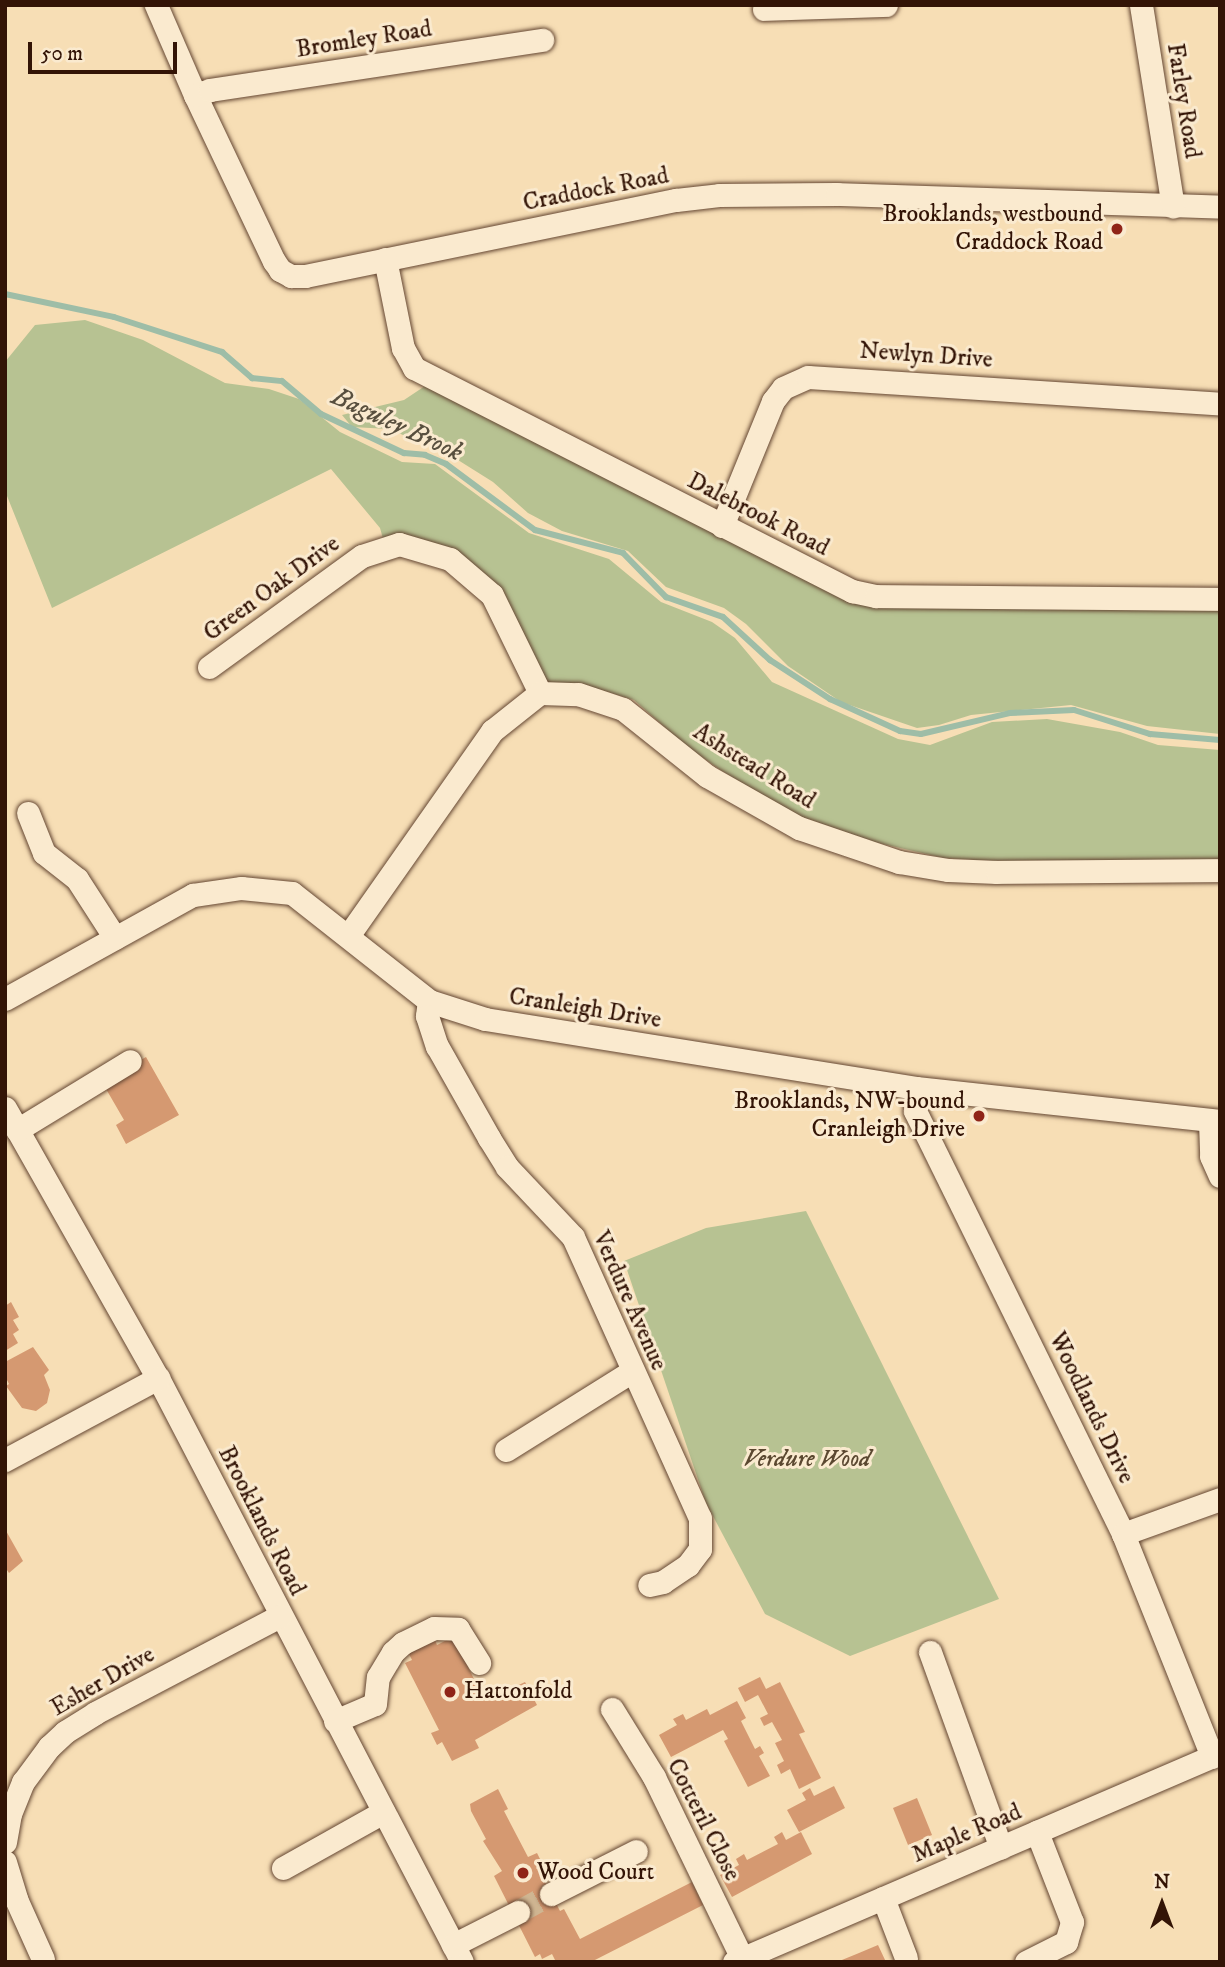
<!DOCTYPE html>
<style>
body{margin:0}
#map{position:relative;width:1225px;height:1967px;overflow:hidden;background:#f7deb5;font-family:"IM FELL DW Pica",serif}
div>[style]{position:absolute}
.green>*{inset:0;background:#b7c292}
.stream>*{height:6px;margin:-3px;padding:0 3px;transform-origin:3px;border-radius:3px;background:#9ebda7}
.building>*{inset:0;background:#d59971}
.minor-tunnel>*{height:23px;margin-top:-11.5px;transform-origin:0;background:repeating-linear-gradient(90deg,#d0b692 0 23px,transparent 0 34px)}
.roads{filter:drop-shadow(0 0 2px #644632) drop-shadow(0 0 2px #644632)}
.minor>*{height:23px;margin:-11.5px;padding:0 11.5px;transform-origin:11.5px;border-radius:11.5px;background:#faeacf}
.dots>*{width:19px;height:19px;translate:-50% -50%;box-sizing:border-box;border:4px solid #faeacf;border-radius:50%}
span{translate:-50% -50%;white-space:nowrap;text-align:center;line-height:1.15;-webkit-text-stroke:6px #faeacf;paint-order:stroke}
.street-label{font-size:24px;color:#331406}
.poi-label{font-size:24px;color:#331406}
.right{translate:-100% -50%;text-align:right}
.left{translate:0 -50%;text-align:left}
.park-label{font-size:24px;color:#5b4830;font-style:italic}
.water-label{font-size:26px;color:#584f3e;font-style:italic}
.frame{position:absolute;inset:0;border:7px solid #331406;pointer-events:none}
.north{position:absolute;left:1127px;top:1869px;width:70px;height:70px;-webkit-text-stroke:5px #faeacf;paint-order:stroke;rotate:0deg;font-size:19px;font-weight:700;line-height:28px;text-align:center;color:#331406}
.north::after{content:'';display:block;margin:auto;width:24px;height:32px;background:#331406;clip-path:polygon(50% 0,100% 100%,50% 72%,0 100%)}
.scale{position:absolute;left:28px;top:42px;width:149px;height:32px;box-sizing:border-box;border:4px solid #331406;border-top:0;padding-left:9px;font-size:21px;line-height:24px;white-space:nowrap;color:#331406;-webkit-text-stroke:5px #faeacf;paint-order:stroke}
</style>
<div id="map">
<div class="green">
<div style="clip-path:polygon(85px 320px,143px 340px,225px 383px,269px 389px,299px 399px,340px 432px,402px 462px,435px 464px,529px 533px,609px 559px,661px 602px,712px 622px,735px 638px,772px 682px,898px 739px,930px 745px,992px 722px,1047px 719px,1120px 732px,1158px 745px,1220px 750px,1220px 861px,1028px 863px,944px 858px,874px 842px,794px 814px,722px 771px,685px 745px,634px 700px,581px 684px,544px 687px,492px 584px,384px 542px,380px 528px,331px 469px,52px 608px,5px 491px,5px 362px,35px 325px)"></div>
<div style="clip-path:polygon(425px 386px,847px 601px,1220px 606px,1220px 734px,1147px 726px,1071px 705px,971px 715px,939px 725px,917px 728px,841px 702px,788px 666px,746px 624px,724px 608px,666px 587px,628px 551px,562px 531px,528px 513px,493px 482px,450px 455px,389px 429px,352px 427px,342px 415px,404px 400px)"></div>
<div style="clip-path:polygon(806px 1211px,999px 1599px,850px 1656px,765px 1614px,706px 1503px,624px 1261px,706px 1228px)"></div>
</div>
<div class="stream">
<div style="left:5px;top:294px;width:111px;rotate:11.9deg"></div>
<div style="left:114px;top:317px;width:114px;rotate:18deg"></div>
<div style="left:222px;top:352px;width:40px;rotate:41deg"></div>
<div style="left:252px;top:378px;width:30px;rotate:6deg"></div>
<div style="left:282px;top:381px;width:51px;rotate:40.2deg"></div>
<div style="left:321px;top:414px;width:92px;rotate:25.2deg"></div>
<div style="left:404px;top:453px;width:21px;rotate:5deg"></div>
<div style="left:425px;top:455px;width:23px;rotate:23deg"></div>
<div style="left:446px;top:464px;width:111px;rotate:36.6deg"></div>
<div style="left:535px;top:530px;width:91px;rotate:14.6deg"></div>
<div style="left:623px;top:553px;width:62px;rotate:45.7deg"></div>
<div style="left:666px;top:597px;width:60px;rotate:19.3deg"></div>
<div style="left:723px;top:617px;width:64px;rotate:42.5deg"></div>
<div style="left:770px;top:660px;width:72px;rotate:33deg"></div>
<div style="left:830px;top:699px;width:77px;rotate:24.6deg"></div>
<div style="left:900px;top:731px;width:21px;rotate:8deg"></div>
<div style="left:921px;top:734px;width:91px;rotate:-13.3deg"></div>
<div style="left:1010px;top:713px;width:64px;rotate:-2.7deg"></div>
<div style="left:1074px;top:710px;width:80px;rotate:17.5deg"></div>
<div style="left:1150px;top:734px;width:70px;rotate:4.9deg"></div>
</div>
<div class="building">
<div style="clip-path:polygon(146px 1057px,179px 1115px,126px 1144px,116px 1125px,124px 1120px,102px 1082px)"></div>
<div style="clip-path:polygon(11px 1302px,19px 1317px,13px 1320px,19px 1330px,13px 1334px,18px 1343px,5px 1351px,5px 1306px)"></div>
<div style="clip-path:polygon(33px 1347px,49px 1370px,44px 1375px,50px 1390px,47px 1403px,36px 1411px,22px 1408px,6px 1386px,9px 1384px,7px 1380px,5px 1383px,5px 1362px)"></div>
<div style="clip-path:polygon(5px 1529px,23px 1561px,9px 1573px,5px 1567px)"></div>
<div style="clip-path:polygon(453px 1637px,485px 1701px,525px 1682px,537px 1705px,475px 1740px,479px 1748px,452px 1761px,442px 1742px,437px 1745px,431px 1733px,439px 1730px,405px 1663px,412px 1660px,408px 1652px,434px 1638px,437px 1645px)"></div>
<div style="clip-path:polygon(760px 1677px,766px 1689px,780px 1682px,805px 1732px,799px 1734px,821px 1778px,799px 1789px,790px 1769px,781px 1774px,777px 1765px,784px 1761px,775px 1743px,782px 1740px,772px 1722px,764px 1726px,760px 1718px,768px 1714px,758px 1695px,745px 1702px,738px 1688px)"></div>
<div style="clip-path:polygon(737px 1701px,746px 1718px,741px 1721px,755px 1749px,760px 1746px,764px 1753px,759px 1756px,770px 1776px,748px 1787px,724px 1741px,728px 1739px,723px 1730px,671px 1757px,659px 1735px,677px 1725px,673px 1719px,683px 1714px,686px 1720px,707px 1709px,710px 1715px)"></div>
<div style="clip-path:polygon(834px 1786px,845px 1808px,799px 1832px,787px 1810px,806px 1800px,802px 1793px,810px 1788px,814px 1796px)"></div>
<div style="clip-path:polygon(498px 1789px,508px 1809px,504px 1811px,528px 1857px,537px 1853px,549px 1877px,544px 1880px,560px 1911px,564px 1909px,580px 1939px,692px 1882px,703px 1905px,591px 1962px,556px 1962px,552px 1954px,542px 1959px,540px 1954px,535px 1957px,494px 1876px,502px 1871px,483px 1841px,486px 1839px,471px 1811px,470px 1804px)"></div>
<div style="clip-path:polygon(917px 1798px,932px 1835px,908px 1845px,893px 1808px)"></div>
<div style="clip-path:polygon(782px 1832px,786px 1840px,801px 1832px,812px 1854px,732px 1897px,720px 1875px,739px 1865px,736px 1859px,744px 1854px,747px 1860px,778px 1844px,774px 1837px)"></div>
<div style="clip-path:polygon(878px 1945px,886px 1962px,837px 1962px,859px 1953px)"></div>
</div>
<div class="minor-tunnel">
<div style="left:518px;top:1912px;width:38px;rotate:-29deg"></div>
</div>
<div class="roads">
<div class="minor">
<div style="left:156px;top:5px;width:98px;rotate:66.6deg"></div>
<div style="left:195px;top:95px;width:184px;rotate:64.6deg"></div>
<div style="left:274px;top:261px;width:11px;rotate:56deg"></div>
<div style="left:280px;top:270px;width:13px;rotate:29deg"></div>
<div style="left:291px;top:276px;width:14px"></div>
<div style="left:305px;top:276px;width:379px;rotate:-11.6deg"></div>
<div style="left:676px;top:200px;width:43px;rotate:-6.6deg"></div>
<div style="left:719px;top:195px;width:118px;rotate:-0.5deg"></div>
<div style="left:837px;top:194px;width:383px;rotate:1.9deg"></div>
<div style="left:1141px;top:5px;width:204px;rotate:81deg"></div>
<div style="left:764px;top:9px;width:122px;rotate:-1.9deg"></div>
<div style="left:195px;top:95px;width:16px;rotate:-18deg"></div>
<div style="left:210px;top:90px;width:336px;rotate:-8.6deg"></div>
<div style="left:385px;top:259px;width:91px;rotate:78.6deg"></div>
<div style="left:403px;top:348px;width:23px;rotate:61deg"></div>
<div style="left:414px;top:368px;width:492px;rotate:27deg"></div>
<div style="left:852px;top:591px;width:25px;rotate:12deg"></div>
<div style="left:876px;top:596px;width:344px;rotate:0.5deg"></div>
<div style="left:722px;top:526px;width:135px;rotate:-67.8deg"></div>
<div style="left:773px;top:401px;width:16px;rotate:-52deg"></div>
<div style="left:783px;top:388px;width:27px;rotate:-24deg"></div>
<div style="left:808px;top:377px;width:413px;rotate:3.7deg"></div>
<div style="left:209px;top:667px;width:189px;rotate:-36deg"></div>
<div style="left:362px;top:556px;width:39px;rotate:-18deg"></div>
<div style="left:399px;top:544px;width:53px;rotate:16.4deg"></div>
<div style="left:450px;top:559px;width:55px;rotate:40.6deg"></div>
<div style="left:492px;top:595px;width:109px;rotate:63.9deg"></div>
<div style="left:28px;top:813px;width:43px;rotate:68.2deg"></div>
<div style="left:44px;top:853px;width:42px;rotate:38.2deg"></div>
<div style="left:77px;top:879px;width:70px;rotate:57.2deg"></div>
<div style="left:348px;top:936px;width:251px;rotate:-54.9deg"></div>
<div style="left:492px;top:731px;width:61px;rotate:-38.4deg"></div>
<div style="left:540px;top:693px;width:38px;rotate:2deg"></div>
<div style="left:578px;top:694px;width:47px;rotate:18.4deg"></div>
<div style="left:623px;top:709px;width:107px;rotate:38.6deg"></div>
<div style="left:707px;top:776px;width:106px;rotate:29.5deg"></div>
<div style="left:799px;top:828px;width:106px;rotate:18.8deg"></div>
<div style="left:899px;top:862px;width:50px;rotate:9.3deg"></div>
<div style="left:948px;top:870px;width:49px;rotate:2.3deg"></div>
<div style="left:997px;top:872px;width:223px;rotate:-0.5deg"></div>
<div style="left:5px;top:999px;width:215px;rotate:-29deg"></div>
<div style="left:193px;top:895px;width:49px;rotate:-8.3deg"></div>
<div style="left:241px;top:888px;width:51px;rotate:5.6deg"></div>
<div style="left:292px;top:893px;width:174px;rotate:38.2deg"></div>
<div style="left:429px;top:1001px;width:59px;rotate:17.8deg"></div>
<div style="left:485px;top:1019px;width:436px;rotate:9.1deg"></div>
<div style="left:916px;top:1088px;width:306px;rotate:6.2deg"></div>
<div style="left:429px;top:1001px;width:15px;rotate:98deg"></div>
<div style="left:427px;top:1016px;width:32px;rotate:72deg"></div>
<div style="left:437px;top:1046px;width:106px;rotate:60.5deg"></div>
<div style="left:489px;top:1138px;width:34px;rotate:58deg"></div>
<div style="left:507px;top:1167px;width:96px;rotate:46.7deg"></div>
<div style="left:573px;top:1237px;width:308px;rotate:65.7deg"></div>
<div style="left:700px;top:1518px;width:31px;rotate:90deg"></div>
<div style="left:700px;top:1549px;width:20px;rotate:127deg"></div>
<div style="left:688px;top:1565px;width:30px;rotate:146deg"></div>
<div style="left:663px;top:1582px;width:14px;rotate:168deg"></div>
<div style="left:916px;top:1088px;width:23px;rotate:92deg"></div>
<div style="left:915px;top:1111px;width:471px;rotate:63.8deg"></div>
<div style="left:1123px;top:1534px;width:240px;rotate:68.2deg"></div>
<div style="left:5px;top:1108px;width:310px;rotate:60.5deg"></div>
<div style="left:158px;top:1378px;width:658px;rotate:62.5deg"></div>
<div style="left:1210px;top:1121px;width:35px;rotate:88deg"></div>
<div style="left:1211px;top:1156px;width:22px;rotate:66deg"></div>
<div style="left:17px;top:1130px;width:132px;rotate:-31.4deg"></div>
<div style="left:506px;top:1450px;width:147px;rotate:-32deg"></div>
<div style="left:5px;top:1460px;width:174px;rotate:-28.2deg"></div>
<div style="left:1123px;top:1534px;width:103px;rotate:-19.8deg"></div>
<div style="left:930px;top:1652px;width:208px;rotate:70.1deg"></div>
<div style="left:612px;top:1709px;width:80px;rotate:58.3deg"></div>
<div style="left:654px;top:1777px;width:201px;rotate:64.1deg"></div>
<div style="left:335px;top:1721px;width:43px;rotate:-23deg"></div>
<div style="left:375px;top:1704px;width:27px;rotate:-84deg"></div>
<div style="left:378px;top:1677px;width:29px;rotate:-59deg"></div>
<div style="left:393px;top:1652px;width:13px;rotate:-42deg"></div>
<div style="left:403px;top:1643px;width:34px;rotate:-26deg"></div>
<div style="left:434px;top:1628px;width:24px;rotate:2deg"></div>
<div style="left:458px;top:1629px;width:40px;rotate:58deg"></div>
<div style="left:5px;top:1842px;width:28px;rotate:-80deg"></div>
<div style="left:10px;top:1814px;width:35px;rotate:-68deg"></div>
<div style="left:23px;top:1782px;width:44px;rotate:-53.4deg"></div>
<div style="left:49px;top:1747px;width:22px;rotate:-43deg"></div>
<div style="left:65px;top:1732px;width:36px;rotate:-32deg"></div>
<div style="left:95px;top:1713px;width:209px;rotate:-27.7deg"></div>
<div style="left:5px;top:1862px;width:39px;rotate:73deg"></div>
<div style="left:16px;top:1899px;width:66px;rotate:65.8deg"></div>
<div style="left:283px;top:1868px;width:115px;rotate:-29.2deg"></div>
<div style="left:551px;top:1894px;width:95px;rotate:-26.8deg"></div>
<div style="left:883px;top:1898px;width:64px;rotate:69deg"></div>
<div style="left:453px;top:1945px;width:73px;rotate:-26.9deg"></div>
<div style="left:734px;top:1962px;width:529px;rotate:-23.27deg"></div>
<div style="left:1026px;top:1962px;width:45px;rotate:-26.6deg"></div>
<div style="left:1066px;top:1942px;width:21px;rotate:-73deg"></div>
<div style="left:1072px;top:1922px;width:97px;rotate:-111.3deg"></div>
</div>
</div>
<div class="dots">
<div style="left:1117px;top:229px;background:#8f2418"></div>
<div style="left:979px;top:1116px;background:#8f2418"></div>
<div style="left:450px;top:1692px;background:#8f2418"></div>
<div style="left:523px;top:1873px;background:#8f2418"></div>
</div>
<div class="street-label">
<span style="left:364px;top:40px;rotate:-9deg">Bromley Road</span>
<span style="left:1183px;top:101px;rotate:81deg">Farley Road</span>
<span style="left:596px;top:190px;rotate:-11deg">Craddock Road</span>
<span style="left:926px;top:356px;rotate:4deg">Newlyn Drive</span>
<span style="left:758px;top:515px;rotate:27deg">Dalebrook Road</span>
<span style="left:272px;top:589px;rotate:-36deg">Green Oak Drive</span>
<span style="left:754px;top:767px;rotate:32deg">Ashstead Road</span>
<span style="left:585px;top:1009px;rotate:9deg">Cranleigh Drive</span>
<span style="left:629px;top:1301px;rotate:66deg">Verdure Avenue</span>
<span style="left:1091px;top:1408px;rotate:64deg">Woodlands Drive</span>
<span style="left:261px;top:1521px;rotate:63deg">Brooklands Road</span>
<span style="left:103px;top:1682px;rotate:-30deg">Esher Drive</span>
<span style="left:703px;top:1820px;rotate:63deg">Cotteril Close</span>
<span style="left:967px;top:1834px;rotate:-23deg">Maple Road</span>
</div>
<div class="poi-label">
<span class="right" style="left:1103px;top:229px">Brooklands, westbound<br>Craddock Road</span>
<span class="right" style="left:965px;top:1116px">Brooklands, NW-bound<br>Cranleigh Drive</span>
<span class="left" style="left:464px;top:1692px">Hattonfold</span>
<span class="left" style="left:537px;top:1873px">Wood Court</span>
</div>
<div class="park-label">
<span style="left:807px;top:1460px">Verdure Wood</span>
</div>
<div class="water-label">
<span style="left:397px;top:425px;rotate:25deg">Baguley Brook</span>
</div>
<div class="frame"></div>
<div class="north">N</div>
<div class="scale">50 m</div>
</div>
